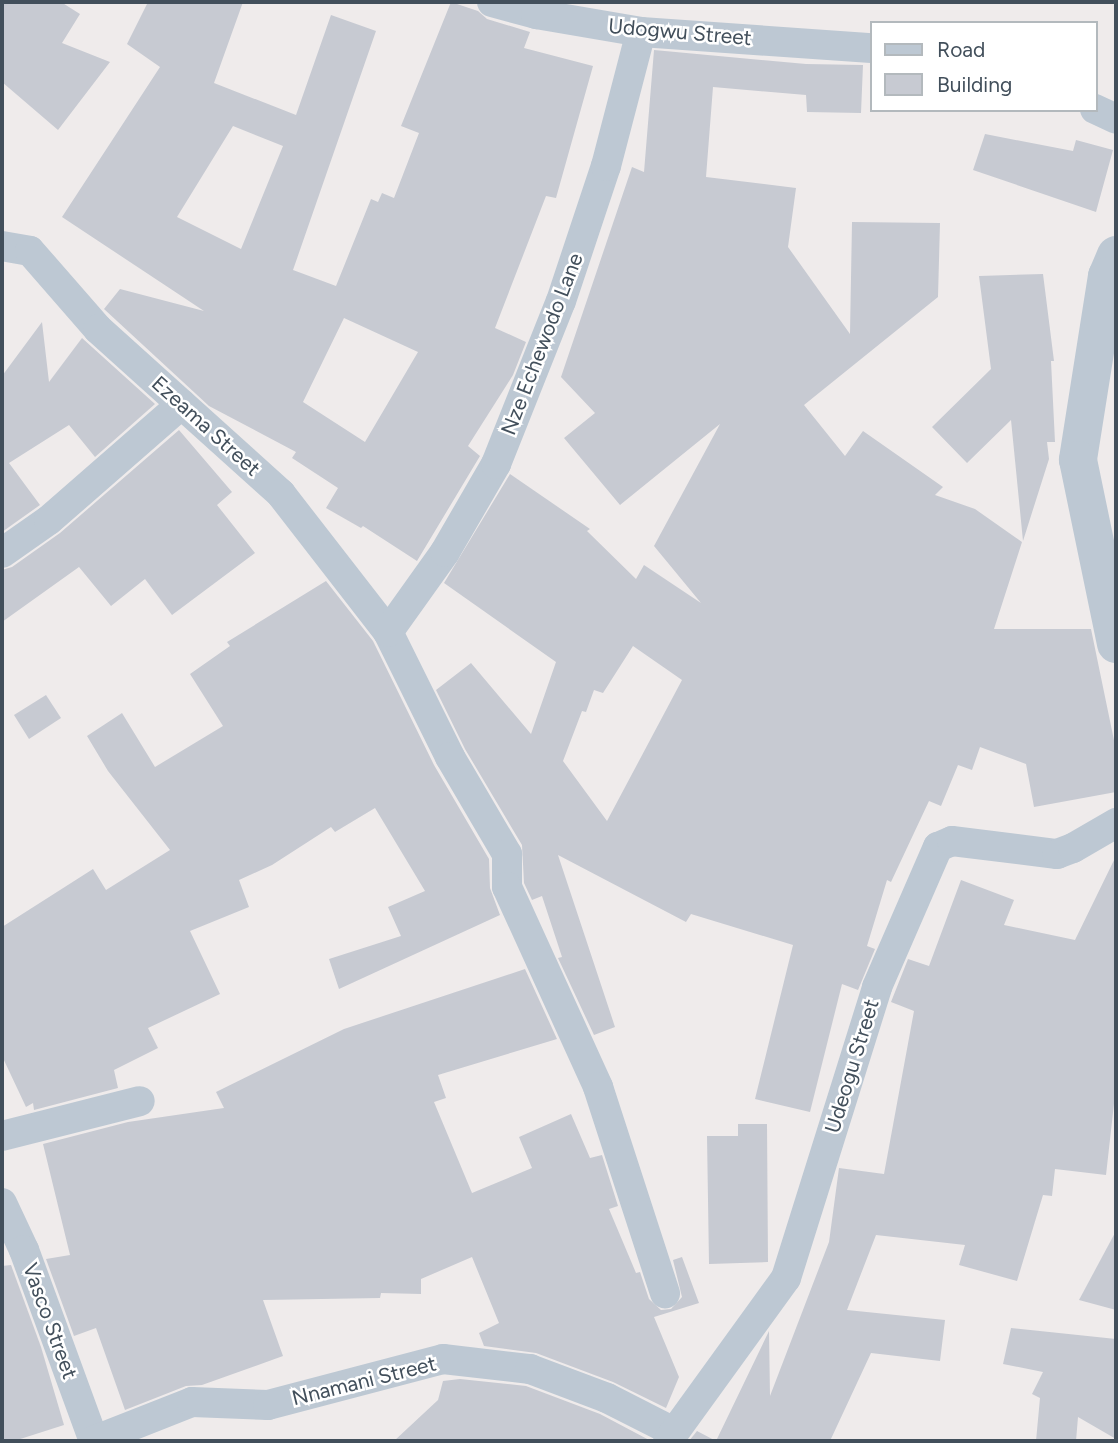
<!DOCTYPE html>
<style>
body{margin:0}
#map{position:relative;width:1118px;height:1443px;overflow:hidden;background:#efebeb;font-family:Figtree,sans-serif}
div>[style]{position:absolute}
.building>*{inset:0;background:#c7cad2}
.minor>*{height:30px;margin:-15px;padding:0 15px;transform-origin:15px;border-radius:15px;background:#bdc8d3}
.tertiary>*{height:38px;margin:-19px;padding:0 19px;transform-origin:19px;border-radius:19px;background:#bdc8d3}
span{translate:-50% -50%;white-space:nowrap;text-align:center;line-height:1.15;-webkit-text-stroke:5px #fff;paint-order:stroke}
.street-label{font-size:21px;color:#424f5b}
.frame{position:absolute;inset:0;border:4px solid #424f5b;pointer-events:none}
.legend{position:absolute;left:870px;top:21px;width:228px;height:91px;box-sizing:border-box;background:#fff;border:2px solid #b3b9bd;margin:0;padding:9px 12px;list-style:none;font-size:21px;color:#424f5b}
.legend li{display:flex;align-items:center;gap:14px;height:35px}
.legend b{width:35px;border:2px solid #b3b9bd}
</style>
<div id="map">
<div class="building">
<div style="clip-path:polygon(2px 2px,61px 2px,80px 14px,62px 43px,110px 62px,58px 130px,2px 82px)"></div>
<div style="clip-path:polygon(evenodd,148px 2px,243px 2px,214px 83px,296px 115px,331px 15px,376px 31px,293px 270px,336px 286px,371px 199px,378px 202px,382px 193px,394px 198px,419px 133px,401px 126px,451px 2px,478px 11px,487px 19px,530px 32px,524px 48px,593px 66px,556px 198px,546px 196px,495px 328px,526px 342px,513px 375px,468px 446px,480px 456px,417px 561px,363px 526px,361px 528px,326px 508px,338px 488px,292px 458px,296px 452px,209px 406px,104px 309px,120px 289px,204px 311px,62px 217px,160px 67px,127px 44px,148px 2px,233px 126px,283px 146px,241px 249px,177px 217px,233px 126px,148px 2px,344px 318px,418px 352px,365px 442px,303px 402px,344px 318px)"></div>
<div style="clip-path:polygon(evenodd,654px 50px,806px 64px,863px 65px,861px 113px,807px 112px,806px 95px,713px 87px,706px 177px,796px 188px,788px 247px,850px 334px,852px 222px,940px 223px,938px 297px,804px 405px,845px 456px,863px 431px,943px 487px,935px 495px,975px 509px,1022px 542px,994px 629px,1091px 629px,1116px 750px,1116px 792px,1034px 807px,1026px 764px,980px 747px,972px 770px,958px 765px,941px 806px,929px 801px,891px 882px,887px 880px,867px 946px,875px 949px,858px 990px,842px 984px,810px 1112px,755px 1099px,793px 945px,691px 914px,686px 922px,558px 855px,615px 1027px,594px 1035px,558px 958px,562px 957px,542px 896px,532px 900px,524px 883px,522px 845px,465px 749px,436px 690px,471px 663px,531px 734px,556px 662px,444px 583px,510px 474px,590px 529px,587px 531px,636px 579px,644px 565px,701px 603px,654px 546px,720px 424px,620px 505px,564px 438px,595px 413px,561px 377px,632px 167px,644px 172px,654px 50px,633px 646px,682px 680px,607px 821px,563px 761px,582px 711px,586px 712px,594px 690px,603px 693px,633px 646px)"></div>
<div style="clip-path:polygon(985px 134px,1073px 151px,1076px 140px,1113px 150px,1096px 212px,973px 170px)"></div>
<div style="clip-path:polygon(1043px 274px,1054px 361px,1051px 361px,1055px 442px,1047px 442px,1049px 459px,1023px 541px,1011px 420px,967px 463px,932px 427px,991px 369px,979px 276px)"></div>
<div style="clip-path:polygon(42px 322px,49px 382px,82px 338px,155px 404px,95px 457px,69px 425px,9px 463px,40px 505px,2px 532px,2px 376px)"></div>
<div style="clip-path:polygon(179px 430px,232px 492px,217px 505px,255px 553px,172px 615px,145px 579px,111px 606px,79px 567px,2px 622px,2px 570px,12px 567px,60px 533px)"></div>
<div style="clip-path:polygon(326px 581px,373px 641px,434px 765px,489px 859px,490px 888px,500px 915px,339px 989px,329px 959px,401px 936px,388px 907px,425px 891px,375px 808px,335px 832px,331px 827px,272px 865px,239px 880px,249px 907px,190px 931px,220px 994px,148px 1028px,158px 1048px,114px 1070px,118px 1088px,34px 1110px,33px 1103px,26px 1107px,2px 1056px,2px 927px,93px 869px,106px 890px,170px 850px,108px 771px,87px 736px,122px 713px,155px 767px,223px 726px,190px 674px,230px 646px,227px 642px)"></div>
<div style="clip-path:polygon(46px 695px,61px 718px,29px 739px,14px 715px)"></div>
<div style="clip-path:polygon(1116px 856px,1116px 1086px,1106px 1175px,1055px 1169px,1052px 1196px,1043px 1195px,1017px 1281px,959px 1265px,965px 1245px,876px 1235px,847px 1310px,945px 1320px,940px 1361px,871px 1353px,830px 1441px,716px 1441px,769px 1331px,770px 1396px,829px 1242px,839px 1168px,884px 1174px,914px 1011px,891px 1002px,908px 959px,929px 966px,961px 880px,1014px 900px,1004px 925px,1075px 940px)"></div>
<div style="clip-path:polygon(525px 969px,557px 1039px,438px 1075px,446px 1098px,434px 1102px,472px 1193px,532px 1168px,519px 1137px,571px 1114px,590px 1158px,602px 1155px,618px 1206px,609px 1209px,636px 1273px,640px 1272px,649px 1299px,661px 1310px,671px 1309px,682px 1297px,673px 1260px,682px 1257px,699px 1303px,654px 1317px,679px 1377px,666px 1408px,613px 1382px,536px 1353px,484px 1346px,479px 1333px,499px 1323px,472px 1257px,421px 1279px,421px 1294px,381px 1293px,380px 1298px,263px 1300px,283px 1356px,202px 1385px,186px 1386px,125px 1410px,96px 1328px,74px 1336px,46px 1259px,70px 1255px,43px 1144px,128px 1122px,224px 1108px,216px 1092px,344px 1029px)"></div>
<div style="clip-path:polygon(738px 1124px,767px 1124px,768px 1262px,709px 1264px,707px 1136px,738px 1136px)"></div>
<div style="clip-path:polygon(1116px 1231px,1116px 1310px,1079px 1300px)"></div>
<div style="clip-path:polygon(11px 1265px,41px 1347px,64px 1425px,14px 1441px,2px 1441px,2px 1266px)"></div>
<div style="clip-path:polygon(1011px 1328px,1116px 1339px,1116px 1439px,1078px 1417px,1076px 1441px,1036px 1441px,1040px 1398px,1032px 1394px,1043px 1372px,1003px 1364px)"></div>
<div style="clip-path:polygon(460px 1379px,526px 1386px,600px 1414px,651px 1441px,394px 1441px,438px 1400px,443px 1381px)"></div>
<div style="clip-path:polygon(697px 1431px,716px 1441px,689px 1441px)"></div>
</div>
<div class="minor">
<div style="left:492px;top:2px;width:46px;rotate:15.3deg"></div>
<div style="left:536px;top:14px;width:107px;rotate:9.7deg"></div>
<div style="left:641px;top:32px;width:231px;rotate:4deg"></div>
<div style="left:1095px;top:109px;width:23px;rotate:25deg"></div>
<div style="left:2px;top:246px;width:28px;rotate:10deg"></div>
<div style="left:30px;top:251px;width:103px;rotate:48.9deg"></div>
<div style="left:98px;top:329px;width:246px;rotate:42deg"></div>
<div style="left:281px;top:494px;width:175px;rotate:52.2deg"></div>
<div style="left:388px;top:632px;width:140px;rotate:63.6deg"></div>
<div style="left:450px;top:757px;width:113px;rotate:59.6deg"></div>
<div style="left:507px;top:854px;width:33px;rotate:90deg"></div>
<div style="left:507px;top:887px;width:220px;rotate:65.5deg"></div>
<div style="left:598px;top:1087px;width:217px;rotate:72deg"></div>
<div style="left:2px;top:553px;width:57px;rotate:-35.1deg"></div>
<div style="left:49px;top:520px;width:176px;rotate:-41.1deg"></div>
<div style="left:388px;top:632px;width:98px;rotate:-54.5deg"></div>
<div style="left:445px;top:552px;width:102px;rotate:-59.9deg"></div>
<div style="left:496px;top:464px;width:175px;rotate:-68.3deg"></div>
<div style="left:561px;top:301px;width:142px;rotate:-71.6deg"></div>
<div style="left:606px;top:166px;width:138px;rotate:-75.4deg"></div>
<div style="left:2px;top:1136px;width:142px;rotate:-14.2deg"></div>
<div style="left:2px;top:1203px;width:52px;rotate:64.9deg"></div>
<div style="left:24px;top:1250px;width:203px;rotate:69.9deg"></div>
<div style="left:93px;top:1441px;width:106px;rotate:-21.5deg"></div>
<div style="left:192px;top:1402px;width:76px;rotate:2.3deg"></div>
<div style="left:268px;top:1405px;width:181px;rotate:-14.7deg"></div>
<div style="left:443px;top:1359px;width:88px;rotate:6.6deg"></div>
<div style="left:530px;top:1369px;width:82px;rotate:20.6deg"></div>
<div style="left:607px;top:1398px;width:73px;rotate:26.9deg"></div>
<div style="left:668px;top:1441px;width:201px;rotate:-54.1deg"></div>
<div style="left:786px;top:1278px;width:305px;rotate:-72.6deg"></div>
<div style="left:877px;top:987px;width:153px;rotate:-66.5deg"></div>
<div style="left:938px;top:847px;width:15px;rotate:-23deg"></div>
<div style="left:952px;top:841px;width:106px;rotate:7.1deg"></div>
<div style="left:1057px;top:854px;width:17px;rotate:-21deg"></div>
<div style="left:1073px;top:848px;width:50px;rotate:-30.2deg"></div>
</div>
<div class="tertiary">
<div style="left:1116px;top:255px;width:23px;rotate:113deg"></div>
<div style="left:1107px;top:276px;width:186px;rotate:99deg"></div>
<div style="left:1078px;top:460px;width:188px;rotate:78.3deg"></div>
</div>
<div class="street-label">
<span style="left:680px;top:32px;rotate:5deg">Udogwu Street</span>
<span style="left:542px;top:344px;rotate:-69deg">Nze Echewodo Lane</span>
<span style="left:206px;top:426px;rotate:42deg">Ezeama Street</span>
<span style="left:852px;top:1066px;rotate:-73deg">Udeogu Street</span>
<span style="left:50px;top:1321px;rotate:70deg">Vasco Street</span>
<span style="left:364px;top:1381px;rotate:-14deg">Nnamani Street</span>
</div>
<div class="frame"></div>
<ul class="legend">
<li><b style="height:9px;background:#bdc8d3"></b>Road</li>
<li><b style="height:19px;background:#c7cad2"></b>Building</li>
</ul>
</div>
